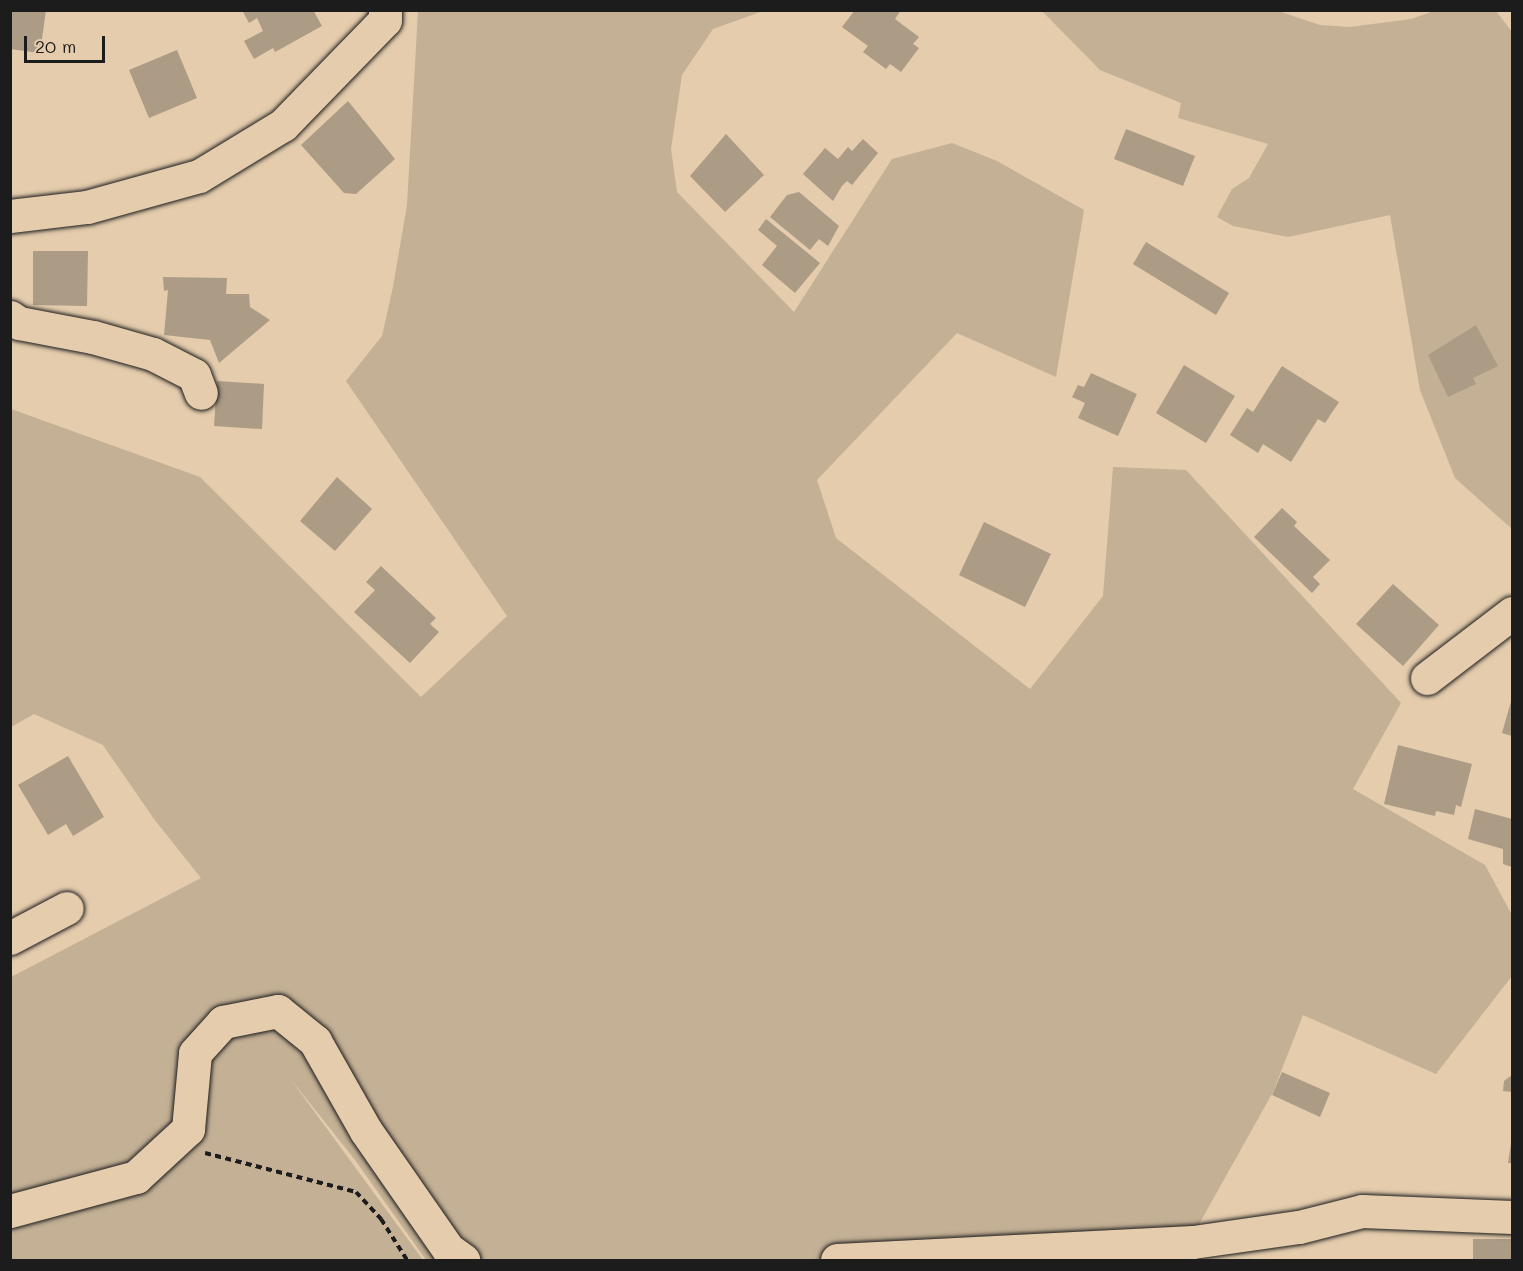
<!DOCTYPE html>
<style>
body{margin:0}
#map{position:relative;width:1523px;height:1271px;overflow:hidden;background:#e4ccad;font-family:Mali,sans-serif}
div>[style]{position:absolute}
.green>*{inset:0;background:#c3b095}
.building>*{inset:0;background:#ac9b85}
.path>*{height:4px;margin-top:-2px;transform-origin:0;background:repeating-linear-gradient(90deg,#1c1c1c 0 6px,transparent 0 10.5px)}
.roads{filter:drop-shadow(0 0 2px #1c1c1c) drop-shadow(0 0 2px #1c1c1c)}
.minor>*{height:33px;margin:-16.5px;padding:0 16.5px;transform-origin:16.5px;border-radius:16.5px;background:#e4ccad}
span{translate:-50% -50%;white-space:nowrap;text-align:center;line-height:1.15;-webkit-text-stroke:4.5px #e4ccad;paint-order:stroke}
.frame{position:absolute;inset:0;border:12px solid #1c1c1c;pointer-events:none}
.scale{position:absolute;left:24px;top:36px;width:81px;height:27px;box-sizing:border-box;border:3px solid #1c1c1c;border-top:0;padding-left:8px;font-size:18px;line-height:21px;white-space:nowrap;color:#1c1c1c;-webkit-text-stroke:4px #e4ccad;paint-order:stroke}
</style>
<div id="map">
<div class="green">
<div style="clip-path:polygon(418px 11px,763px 11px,713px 29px,682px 75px,671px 149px,677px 192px,794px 312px,892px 159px,952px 143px,997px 161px,1084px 210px,1056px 377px,957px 333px,817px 480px,836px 538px,1030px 689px,1103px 596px,1113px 467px,1186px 470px,1401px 703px,1353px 789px,1485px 865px,1512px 915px,1512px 976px,1436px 1074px,1303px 1015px,1273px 1092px,1179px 1260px,426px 1260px,355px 1160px,289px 1077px,423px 1260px,11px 1260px,11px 977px,201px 878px,154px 819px,103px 745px,34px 714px,11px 727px,11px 409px,200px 477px,421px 697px,507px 616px,346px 381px,382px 336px,393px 287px,407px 205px)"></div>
<div style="clip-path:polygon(1042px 11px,1278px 11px,1320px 25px,1350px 27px,1411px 19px,1434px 11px,1496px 11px,1512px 32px,1512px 529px,1455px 478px,1420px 390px,1390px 215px,1288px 237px,1233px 226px,1217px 217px,1232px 189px,1249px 178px,1268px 144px,1178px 118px,1181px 103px,1100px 70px)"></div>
</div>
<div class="building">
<div style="clip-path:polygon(10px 10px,46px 10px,40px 53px,10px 49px)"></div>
<div style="clip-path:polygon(242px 10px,313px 10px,322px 26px,275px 52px,273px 48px,254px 59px,244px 41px,263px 31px,257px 18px,249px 23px)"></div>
<div style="clip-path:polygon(855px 10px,901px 10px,895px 19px,919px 37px,913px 44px,919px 48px,901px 72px,890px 64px,886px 69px,863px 52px,868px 46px,842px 27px)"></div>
<div style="clip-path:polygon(177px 50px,197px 98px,149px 118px,129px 70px)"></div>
<div style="clip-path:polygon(348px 101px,395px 159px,356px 194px,344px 193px,301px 145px)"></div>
<div style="clip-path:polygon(1126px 129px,1195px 156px,1183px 186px,1114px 159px)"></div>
<div style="clip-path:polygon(726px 134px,764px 175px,725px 212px,690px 176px)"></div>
<div style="clip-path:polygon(863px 139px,878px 153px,852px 185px,847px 181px,842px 186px,833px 201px,803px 174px,825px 148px,838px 159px,848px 147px,852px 151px)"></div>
<div style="clip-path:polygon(799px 192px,839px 226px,828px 246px,819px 239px,810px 250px,770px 217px,787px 195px)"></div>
<div style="clip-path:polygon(766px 219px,820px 263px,795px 293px,762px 265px,777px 246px,758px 230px)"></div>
<div style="clip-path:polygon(1146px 242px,1229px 293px,1216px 315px,1133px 264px)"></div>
<div style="clip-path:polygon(33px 251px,88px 251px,87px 306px,33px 305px)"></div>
<div style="clip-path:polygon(163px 277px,227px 278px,226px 294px,249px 294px,250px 307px,270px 320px,219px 363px,210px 340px,164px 335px,168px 290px,164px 291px)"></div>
<div style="clip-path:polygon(1476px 325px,1498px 366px,1473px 378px,1476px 384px,1448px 397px,1428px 355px)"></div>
<div style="clip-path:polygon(1184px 365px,1235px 396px,1206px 443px,1156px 413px)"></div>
<div style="clip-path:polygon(1282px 366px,1339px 402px,1325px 423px,1318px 419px,1291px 462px,1263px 444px,1258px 453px,1230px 435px,1247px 408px,1253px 412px)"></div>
<div style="clip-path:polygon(1091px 373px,1137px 394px,1118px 436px,1078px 418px,1085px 403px,1072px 397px,1078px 385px,1084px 387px)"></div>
<div style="clip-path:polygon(217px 381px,264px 384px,262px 429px,214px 426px)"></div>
<div style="clip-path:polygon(337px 477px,372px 509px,335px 551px,300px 521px)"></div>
<div style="clip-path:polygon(1282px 508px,1297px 522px,1294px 526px,1330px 560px,1313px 577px,1320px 584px,1312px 593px,1254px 537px)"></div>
<div style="clip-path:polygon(984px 522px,1051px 554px,1025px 607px,959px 575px)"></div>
<div style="clip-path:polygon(381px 566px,436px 618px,430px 624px,439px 632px,410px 663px,354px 612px,375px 590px,366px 582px)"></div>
<div style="clip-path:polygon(1393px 584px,1439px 625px,1403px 666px,1356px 624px)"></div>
<div style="clip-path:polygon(1512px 698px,1512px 736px,1502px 733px)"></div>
<div style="clip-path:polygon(1398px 745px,1472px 764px,1461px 807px,1456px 805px,1454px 815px,1436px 811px,1435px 816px,1384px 804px)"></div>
<div style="clip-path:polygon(68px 756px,104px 817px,73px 836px,66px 824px,48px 835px,18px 785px)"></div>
<div style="clip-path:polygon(1475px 809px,1512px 819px,1512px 867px,1503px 864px,1503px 849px,1468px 839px)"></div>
<div style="clip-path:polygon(1282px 1072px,1330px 1093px,1320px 1117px,1272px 1095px)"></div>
<div style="clip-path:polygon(1512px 1075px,1512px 1092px,1503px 1091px,1504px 1081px)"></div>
<div style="clip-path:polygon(1511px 1143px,1512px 1143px,1512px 1163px,1508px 1163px)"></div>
<div style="clip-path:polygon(1473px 1239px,1512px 1239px,1512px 1260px,1473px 1260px)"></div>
</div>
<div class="path">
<div style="left:205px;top:1153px;width:156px;rotate:14.5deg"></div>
<div style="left:356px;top:1192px;width:37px;rotate:47deg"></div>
<div style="left:381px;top:1219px;width:49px;rotate:57.6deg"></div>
</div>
<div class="roads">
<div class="minor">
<div style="left:10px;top:216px;width:78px;rotate:-6.7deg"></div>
<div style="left:87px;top:207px;width:116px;rotate:-15.5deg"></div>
<div style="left:199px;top:176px;width:98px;rotate:-31.3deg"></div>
<div style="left:283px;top:125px;width:146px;rotate:-45.8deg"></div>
<div style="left:385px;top:20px;width:10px;rotate:-90deg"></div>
<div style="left:10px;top:317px;width:11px;rotate:34deg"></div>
<div style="left:19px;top:323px;width:75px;rotate:10.7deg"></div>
<div style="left:93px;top:337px;width:62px;rotate:15.8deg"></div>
<div style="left:153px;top:354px;width:46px;rotate:27.1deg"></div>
<div style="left:194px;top:375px;width:19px;rotate:69deg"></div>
<div style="left:1427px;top:678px;width:107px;rotate:-37.4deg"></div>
<div style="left:10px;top:938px;width:64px;rotate:-27.8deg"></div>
<div style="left:10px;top:1211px;width:131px;rotate:-15.1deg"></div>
<div style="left:136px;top:1177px;width:71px;rotate:-42.7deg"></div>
<div style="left:188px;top:1129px;width:76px;rotate:-84.7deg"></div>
<div style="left:195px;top:1053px;width:42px;rotate:-47.9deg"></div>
<div style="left:223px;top:1022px;width:56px;rotate:-11.3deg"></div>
<div style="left:278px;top:1011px;width:48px;rotate:39deg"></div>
<div style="left:315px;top:1041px;width:103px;rotate:60.5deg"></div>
<div style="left:366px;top:1131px;width:144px;rotate:55.2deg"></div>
<div style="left:448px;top:1249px;width:19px;rotate:36deg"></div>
<div style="left:837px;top:1260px;width:356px;rotate:-2.9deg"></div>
<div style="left:1193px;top:1242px;width:107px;rotate:-8.1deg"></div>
<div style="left:1299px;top:1227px;width:65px;rotate:-14.3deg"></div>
<div style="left:1362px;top:1211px;width:150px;rotate:2.3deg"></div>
</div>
</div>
<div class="frame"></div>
<div class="scale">20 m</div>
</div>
